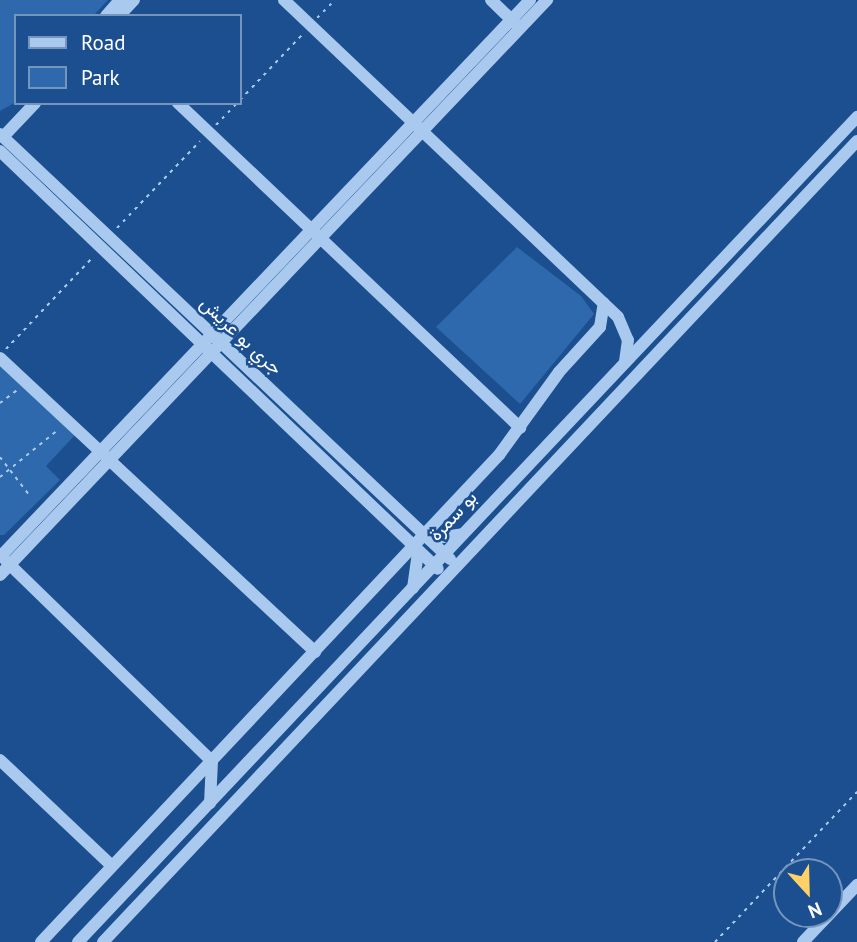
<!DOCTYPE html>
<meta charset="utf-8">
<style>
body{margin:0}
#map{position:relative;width:857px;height:942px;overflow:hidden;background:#1b4f8f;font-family:"PT Sans",Vazirmatn,sans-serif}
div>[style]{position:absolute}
.green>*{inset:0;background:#2e69ad}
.path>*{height:2px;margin-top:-1px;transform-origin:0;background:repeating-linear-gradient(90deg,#a9c9ee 0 3.5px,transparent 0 8.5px)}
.minor>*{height:12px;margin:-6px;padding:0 6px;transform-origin:6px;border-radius:6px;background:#a9c9ee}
span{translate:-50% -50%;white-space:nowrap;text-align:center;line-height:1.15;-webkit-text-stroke:5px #1b4f8f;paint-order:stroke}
.street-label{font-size:19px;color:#fff}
.legend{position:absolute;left:14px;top:14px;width:228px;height:91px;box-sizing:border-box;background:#1b4f8f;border:2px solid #7695bc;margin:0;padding:9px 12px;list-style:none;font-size:21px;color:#fff}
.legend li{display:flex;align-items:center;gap:14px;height:35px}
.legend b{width:35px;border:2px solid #7695bc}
.north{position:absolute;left:773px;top:858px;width:70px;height:70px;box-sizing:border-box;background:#1b4f8f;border:2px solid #7695bc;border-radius:50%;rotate:158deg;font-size:19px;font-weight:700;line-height:28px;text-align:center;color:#fff}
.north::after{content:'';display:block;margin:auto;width:24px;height:32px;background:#ffd166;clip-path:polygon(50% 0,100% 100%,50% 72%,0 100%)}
</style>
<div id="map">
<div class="green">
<div style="clip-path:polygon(0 0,108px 0,93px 16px,16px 16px,16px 102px,0 111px)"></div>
<div style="clip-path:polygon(517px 247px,581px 296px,594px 314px,520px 404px,436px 327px)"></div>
<div style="clip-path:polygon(0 362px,77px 433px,46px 466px,60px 480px,4px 535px,0 535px)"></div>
</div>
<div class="path">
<div style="left:317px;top:18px;width:25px;rotate:-45deg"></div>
<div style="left:240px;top:100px;width:90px;rotate:-46.4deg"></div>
<div style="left:216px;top:125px;width:30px;rotate:-46deg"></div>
<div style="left:117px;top:228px;width:120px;rotate:-46.3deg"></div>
<div style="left:6px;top:349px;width:127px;rotate:-46.6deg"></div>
<div style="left:0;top:403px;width:21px;rotate:-37deg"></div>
<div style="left:0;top:457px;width:49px;rotate:52.4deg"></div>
<div style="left:0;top:477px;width:76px;rotate:-39.1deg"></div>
<div style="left:715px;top:942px;width:207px;rotate:-46.6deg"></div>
</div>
<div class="minor">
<div style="left:284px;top:0;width:460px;rotate:43.5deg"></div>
<div style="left:618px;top:317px;width:25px;rotate:67deg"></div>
<div style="left:628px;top:340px;width:21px;rotate:98deg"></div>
<div style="left:491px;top:0;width:33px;rotate:44deg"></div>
<div style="left:106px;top:16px;width:21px;rotate:-49deg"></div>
<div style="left:119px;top:16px;width:22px;rotate:-47deg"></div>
<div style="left:178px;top:103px;width:472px;rotate:43.5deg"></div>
<div style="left:0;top:134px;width:619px;rotate:43.36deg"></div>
<div style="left:3px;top:137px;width:47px;rotate:-46.7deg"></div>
<div style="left:0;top:151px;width:605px;rotate:43.66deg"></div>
<div style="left:0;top:358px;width:431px;rotate:43deg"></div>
<div style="left:429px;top:539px;width:34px;rotate:-8deg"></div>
<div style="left:0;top:557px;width:769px;rotate:-46.42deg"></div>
<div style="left:6px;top:561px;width:287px;rotate:44.2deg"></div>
<div style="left:212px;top:761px;width:42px;rotate:92.7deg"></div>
<div style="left:0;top:575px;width:794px;rotate:-46.43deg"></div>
<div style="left:413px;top:588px;width:37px;rotate:-82deg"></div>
<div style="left:0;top:760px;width:154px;rotate:43.4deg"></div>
<div style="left:41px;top:942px;width:669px;rotate:-46.76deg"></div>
<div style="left:499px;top:455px;width:102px;rotate:-54.1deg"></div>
<div style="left:559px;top:372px;width:61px;rotate:-47.7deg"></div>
<div style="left:600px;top:327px;width:24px;rotate:-81deg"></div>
<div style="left:78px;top:942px;width:1135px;rotate:-46.64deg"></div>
<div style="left:103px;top:942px;width:1100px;rotate:-46.73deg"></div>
<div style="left:803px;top:942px;width:79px;rotate:-46.5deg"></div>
</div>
<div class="street-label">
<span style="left:241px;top:336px;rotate:43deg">جري بو عريش</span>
<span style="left:453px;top:516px;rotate:-47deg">بو سمرة</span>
</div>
<ul class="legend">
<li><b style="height:9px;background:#a9c9ee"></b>Road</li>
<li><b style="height:19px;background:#2e69ad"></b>Park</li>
</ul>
<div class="north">N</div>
</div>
